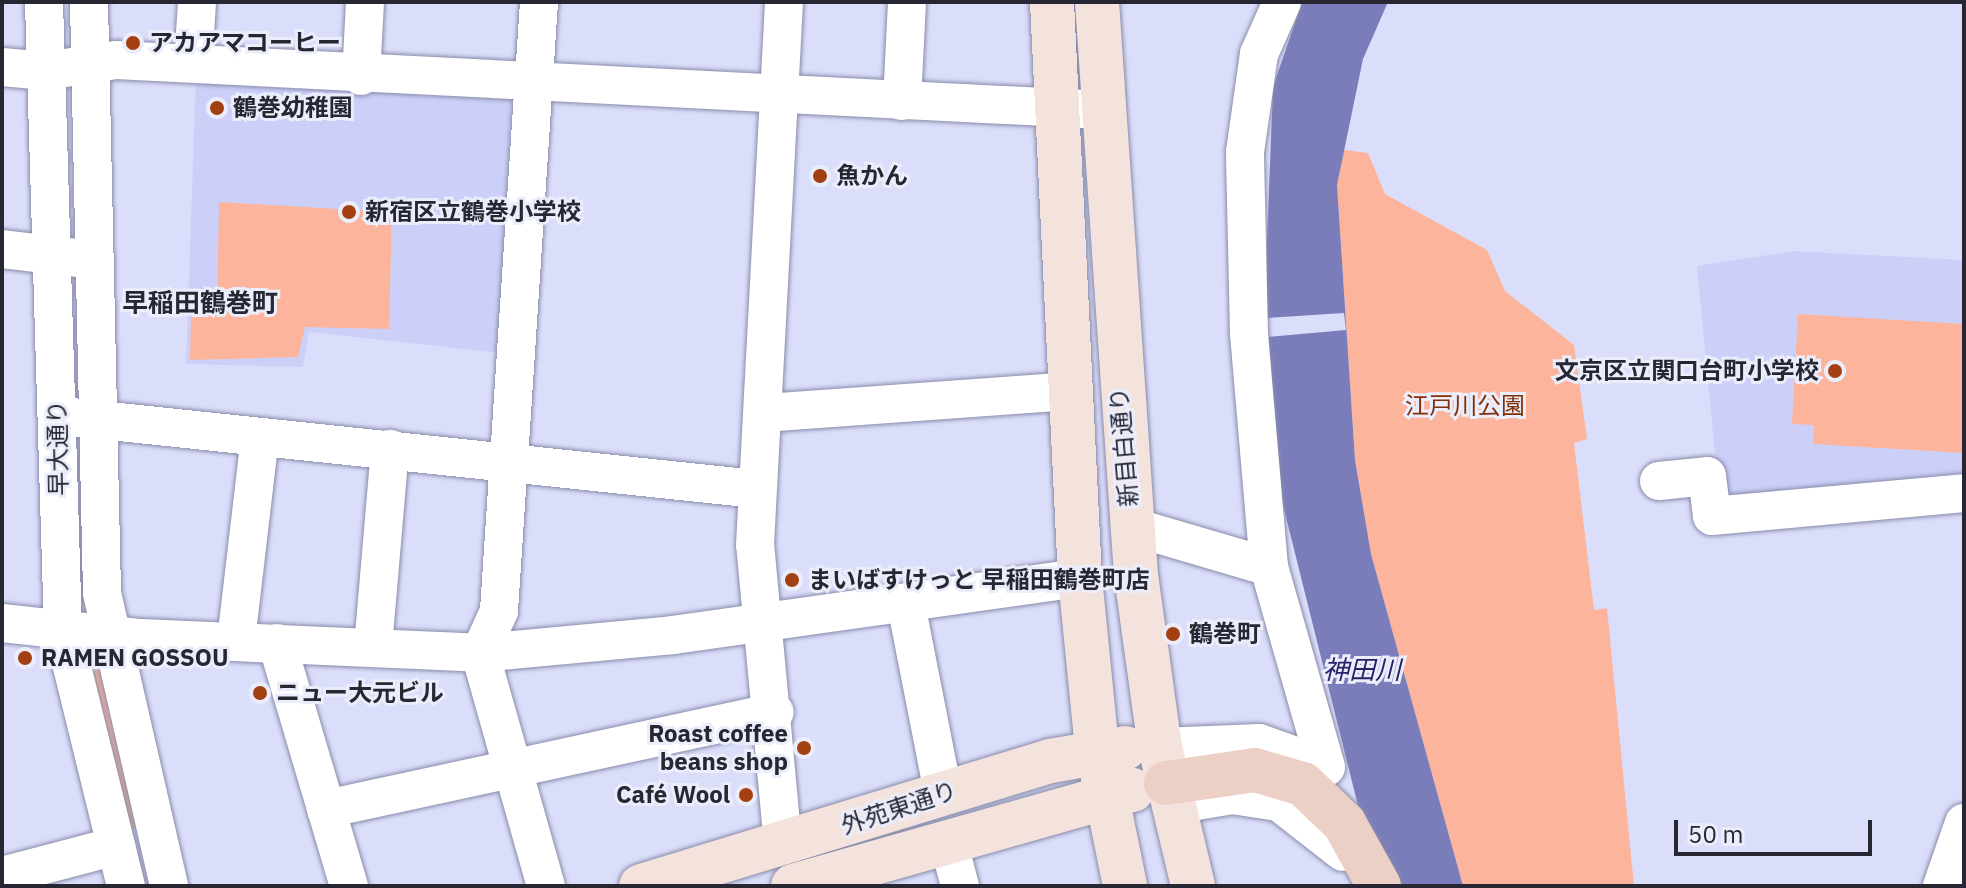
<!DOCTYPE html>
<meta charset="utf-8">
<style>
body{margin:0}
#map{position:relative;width:1966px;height:888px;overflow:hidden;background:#dbdefa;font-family:"IBM Plex Sans","Noto Sans JP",sans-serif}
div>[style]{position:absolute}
.built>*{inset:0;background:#ccd0f9}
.green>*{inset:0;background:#fcb59c}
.water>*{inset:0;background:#7a7dba}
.pier>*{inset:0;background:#dbdefa}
.roads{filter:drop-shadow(0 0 2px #888baa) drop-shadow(0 0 2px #888baa)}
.minor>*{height:38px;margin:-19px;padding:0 19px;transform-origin:19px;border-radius:19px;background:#fff}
.major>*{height:44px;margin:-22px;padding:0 22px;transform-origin:22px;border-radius:22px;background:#f4e3dd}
.highway>*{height:44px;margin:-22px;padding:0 22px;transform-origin:22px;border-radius:22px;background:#ecd0c6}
.dots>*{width:22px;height:22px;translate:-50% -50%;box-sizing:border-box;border:4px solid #ebedfb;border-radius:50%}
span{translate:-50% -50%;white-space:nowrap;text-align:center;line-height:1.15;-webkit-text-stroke:6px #ebedfb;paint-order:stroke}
.poi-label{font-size:24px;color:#262733;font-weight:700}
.left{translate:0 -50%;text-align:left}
.right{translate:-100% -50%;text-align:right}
.park-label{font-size:24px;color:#81300a}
.street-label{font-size:24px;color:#262733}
.neighbourhood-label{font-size:26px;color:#262733;font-weight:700}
.water-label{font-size:26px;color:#29226b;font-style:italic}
.frame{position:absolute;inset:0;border:4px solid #262733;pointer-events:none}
.scale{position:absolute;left:1674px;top:820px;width:198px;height:36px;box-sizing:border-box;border:4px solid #262733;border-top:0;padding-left:10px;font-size:24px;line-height:28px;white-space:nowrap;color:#262733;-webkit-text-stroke:6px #ebedfb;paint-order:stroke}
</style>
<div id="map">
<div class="built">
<div style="clip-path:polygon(196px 73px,511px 92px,500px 353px,309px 332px,303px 367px,186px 364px)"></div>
<div style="clip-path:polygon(1793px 251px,1964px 260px,1964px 476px,1804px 495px,1719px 496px,1697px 266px)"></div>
</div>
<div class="green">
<div style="clip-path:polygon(1344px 150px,1368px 153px,1385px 194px,1487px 250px,1505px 291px,1574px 345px,1587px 439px,1574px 443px,1594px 610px,1607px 608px,1634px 886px,1463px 886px,1371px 554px,1355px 460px,1337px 185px)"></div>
<div style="clip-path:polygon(219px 202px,392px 212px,389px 329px,305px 327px,298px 357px,190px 360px,191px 312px,217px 311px)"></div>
<div style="clip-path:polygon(1798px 314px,1964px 324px,1964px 453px,1813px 444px,1814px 425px,1792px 424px)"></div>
<div style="clip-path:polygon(101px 669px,137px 829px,130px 828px,89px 672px)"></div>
</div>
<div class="water">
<div style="clip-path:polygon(1302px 2px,1388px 2px,1363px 59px,1337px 185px,1355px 460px,1371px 554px,1463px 886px,1378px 886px,1279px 489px,1265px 291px,1273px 87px)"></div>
</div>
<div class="pier">
<div style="clip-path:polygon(1344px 313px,1346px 330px,1268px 337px,1267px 318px)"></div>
</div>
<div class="roads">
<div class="minor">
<div style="left:44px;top:2px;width:628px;rotate:88.27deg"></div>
<div style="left:63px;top:630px;width:264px;rotate:76.2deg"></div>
<div style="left:89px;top:2px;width:591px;rotate:88.74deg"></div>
<div style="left:102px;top:593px;width:301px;rotate:77.1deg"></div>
<div style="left:539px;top:2px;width:610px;rotate:93.76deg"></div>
<div style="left:499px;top:611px;width:46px;rotate:114.3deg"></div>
<div style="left:480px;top:653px;width:242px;rotate:74.2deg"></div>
<div style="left:193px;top:63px;width:61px;rotate:-86.2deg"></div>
<div style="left:2px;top:67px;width:44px;rotate:5.2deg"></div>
<div style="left:46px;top:71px;width:71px;rotate:-8.9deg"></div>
<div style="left:116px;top:60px;width:969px;rotate:2.9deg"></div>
<div style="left:361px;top:76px;width:74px;rotate:-86.9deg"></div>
<div style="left:902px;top:101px;width:99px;rotate:-87.1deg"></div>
<div style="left:2px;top:249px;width:77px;rotate:6.8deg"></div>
<div style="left:764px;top:413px;width:305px;rotate:-4.1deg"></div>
<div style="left:72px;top:417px;width:688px;rotate:6.01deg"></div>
<div style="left:1659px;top:481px;width:48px;rotate:-5.9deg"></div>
<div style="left:1707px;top:476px;width:40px;rotate:82.9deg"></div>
<div style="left:1712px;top:516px;width:253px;rotate:-5.2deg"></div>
<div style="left:1130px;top:526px;width:145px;rotate:16.4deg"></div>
<div style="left:906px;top:604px;width:193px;rotate:78.9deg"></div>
<div style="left:2px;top:623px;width:140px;rotate:6.2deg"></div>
<div style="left:141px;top:638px;width:339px;rotate:2.5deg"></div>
<div style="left:480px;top:653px;width:194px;rotate:-5.3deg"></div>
<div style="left:673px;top:635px;width:411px;rotate:-8deg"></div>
<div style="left:236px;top:641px;width:205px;rotate:-83.3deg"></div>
<div style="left:277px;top:643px;width:253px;rotate:73.5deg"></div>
<div style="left:373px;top:647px;width:199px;rotate:-85.1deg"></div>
<div style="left:1160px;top:747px;width:99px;rotate:-2.3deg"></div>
<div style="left:1259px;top:743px;width:71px;rotate:19.7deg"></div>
<div style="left:1326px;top:767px;width:208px;rotate:-105.9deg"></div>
<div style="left:1269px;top:567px;width:235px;rotate:-94.9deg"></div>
<div style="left:1249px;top:333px;width:181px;rotate:-91.3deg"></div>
<div style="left:1245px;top:152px;width:99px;rotate:-81.9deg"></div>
<div style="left:1259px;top:54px;width:57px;rotate:-66.1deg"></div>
<div style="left:1185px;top:803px;width:48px;rotate:-9.7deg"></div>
<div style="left:1232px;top:795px;width:48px;rotate:8.5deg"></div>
<div style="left:1279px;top:802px;width:81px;rotate:38deg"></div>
<div style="left:326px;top:809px;width:459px;rotate:-12.2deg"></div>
<div style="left:948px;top:840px;width:48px;rotate:75.4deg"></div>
<div style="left:783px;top:845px;width:301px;rotate:-95.3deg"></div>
<div style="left:755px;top:545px;width:544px;rotate:-86.94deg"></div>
<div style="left:2px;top:876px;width:118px;rotate:-14.7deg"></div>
<div style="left:1942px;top:886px;width:67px;rotate:-70.8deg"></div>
</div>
<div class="major">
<div style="left:1052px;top:2px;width:577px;rotate:87.22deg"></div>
<div style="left:1080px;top:578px;width:171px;rotate:84.3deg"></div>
<div style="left:1097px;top:748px;width:141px;rotate:78.5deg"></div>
<div style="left:1097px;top:2px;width:574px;rotate:86.11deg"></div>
<div style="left:1136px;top:575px;width:174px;rotate:82.1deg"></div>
<div style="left:1160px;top:747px;width:143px;rotate:76.6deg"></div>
<div style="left:641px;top:886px;width:428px;rotate:-17deg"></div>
<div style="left:1050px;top:761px;width:76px;rotate:-9.8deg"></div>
<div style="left:793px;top:886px;width:353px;rotate:-15.8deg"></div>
</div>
<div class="highway">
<div style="left:1166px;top:783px;width:90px;rotate:-8.3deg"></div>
<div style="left:1255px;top:770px;width:50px;rotate:16.3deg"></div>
<div style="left:1303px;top:784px;width:57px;rotate:43.6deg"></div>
<div style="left:1344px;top:823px;width:72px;rotate:60.9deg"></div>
</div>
</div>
<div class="dots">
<div style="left:133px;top:43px;background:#a43f12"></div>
<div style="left:217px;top:108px;background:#a43f12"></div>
<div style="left:820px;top:176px;background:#a43f12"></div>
<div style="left:349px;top:212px;background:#a43f12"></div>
<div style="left:1835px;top:371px;background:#a43f12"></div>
<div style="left:792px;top:580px;background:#a43f12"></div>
<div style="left:1173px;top:634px;background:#a43f12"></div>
<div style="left:25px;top:658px;background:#a43f12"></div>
<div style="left:260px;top:693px;background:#a43f12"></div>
<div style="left:804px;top:748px;background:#a43f12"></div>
<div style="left:746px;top:795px;background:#a43f12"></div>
</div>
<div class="poi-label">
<span class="left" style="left:149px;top:43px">アカアマコーヒー</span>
<span class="left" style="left:233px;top:108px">鶴巻幼稚園</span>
<span class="left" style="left:836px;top:176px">魚かん</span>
<span class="left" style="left:365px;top:212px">新宿区立鶴巻小学校</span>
<span class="right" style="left:1819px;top:371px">文京区立関口台町小学校</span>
<span class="left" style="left:808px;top:580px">まいばすけっと 早稲田鶴巻町店</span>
<span class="left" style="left:1189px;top:634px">鶴巻町</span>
<span class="left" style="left:41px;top:658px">RAMEN GOSSOU</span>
<span class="left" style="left:276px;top:693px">ニュー大元ビル</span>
<span class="right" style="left:788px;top:748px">Roast coffee<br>beans shop</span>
<span class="right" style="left:730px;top:795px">Café Wool</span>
</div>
<div class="park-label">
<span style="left:1465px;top:406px">江戸川公園</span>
</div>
<div class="street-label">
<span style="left:1124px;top:447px;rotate:-95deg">新目白通り</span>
<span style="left:58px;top:448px;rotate:-91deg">早大通り</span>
<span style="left:899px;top:808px;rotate:-18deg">外苑東通り</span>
</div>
<div class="neighbourhood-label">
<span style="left:200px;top:303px">早稲田鶴巻町</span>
</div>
<div class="water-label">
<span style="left:1362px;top:670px">神田川</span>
</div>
<div class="frame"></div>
<div class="scale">50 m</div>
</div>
